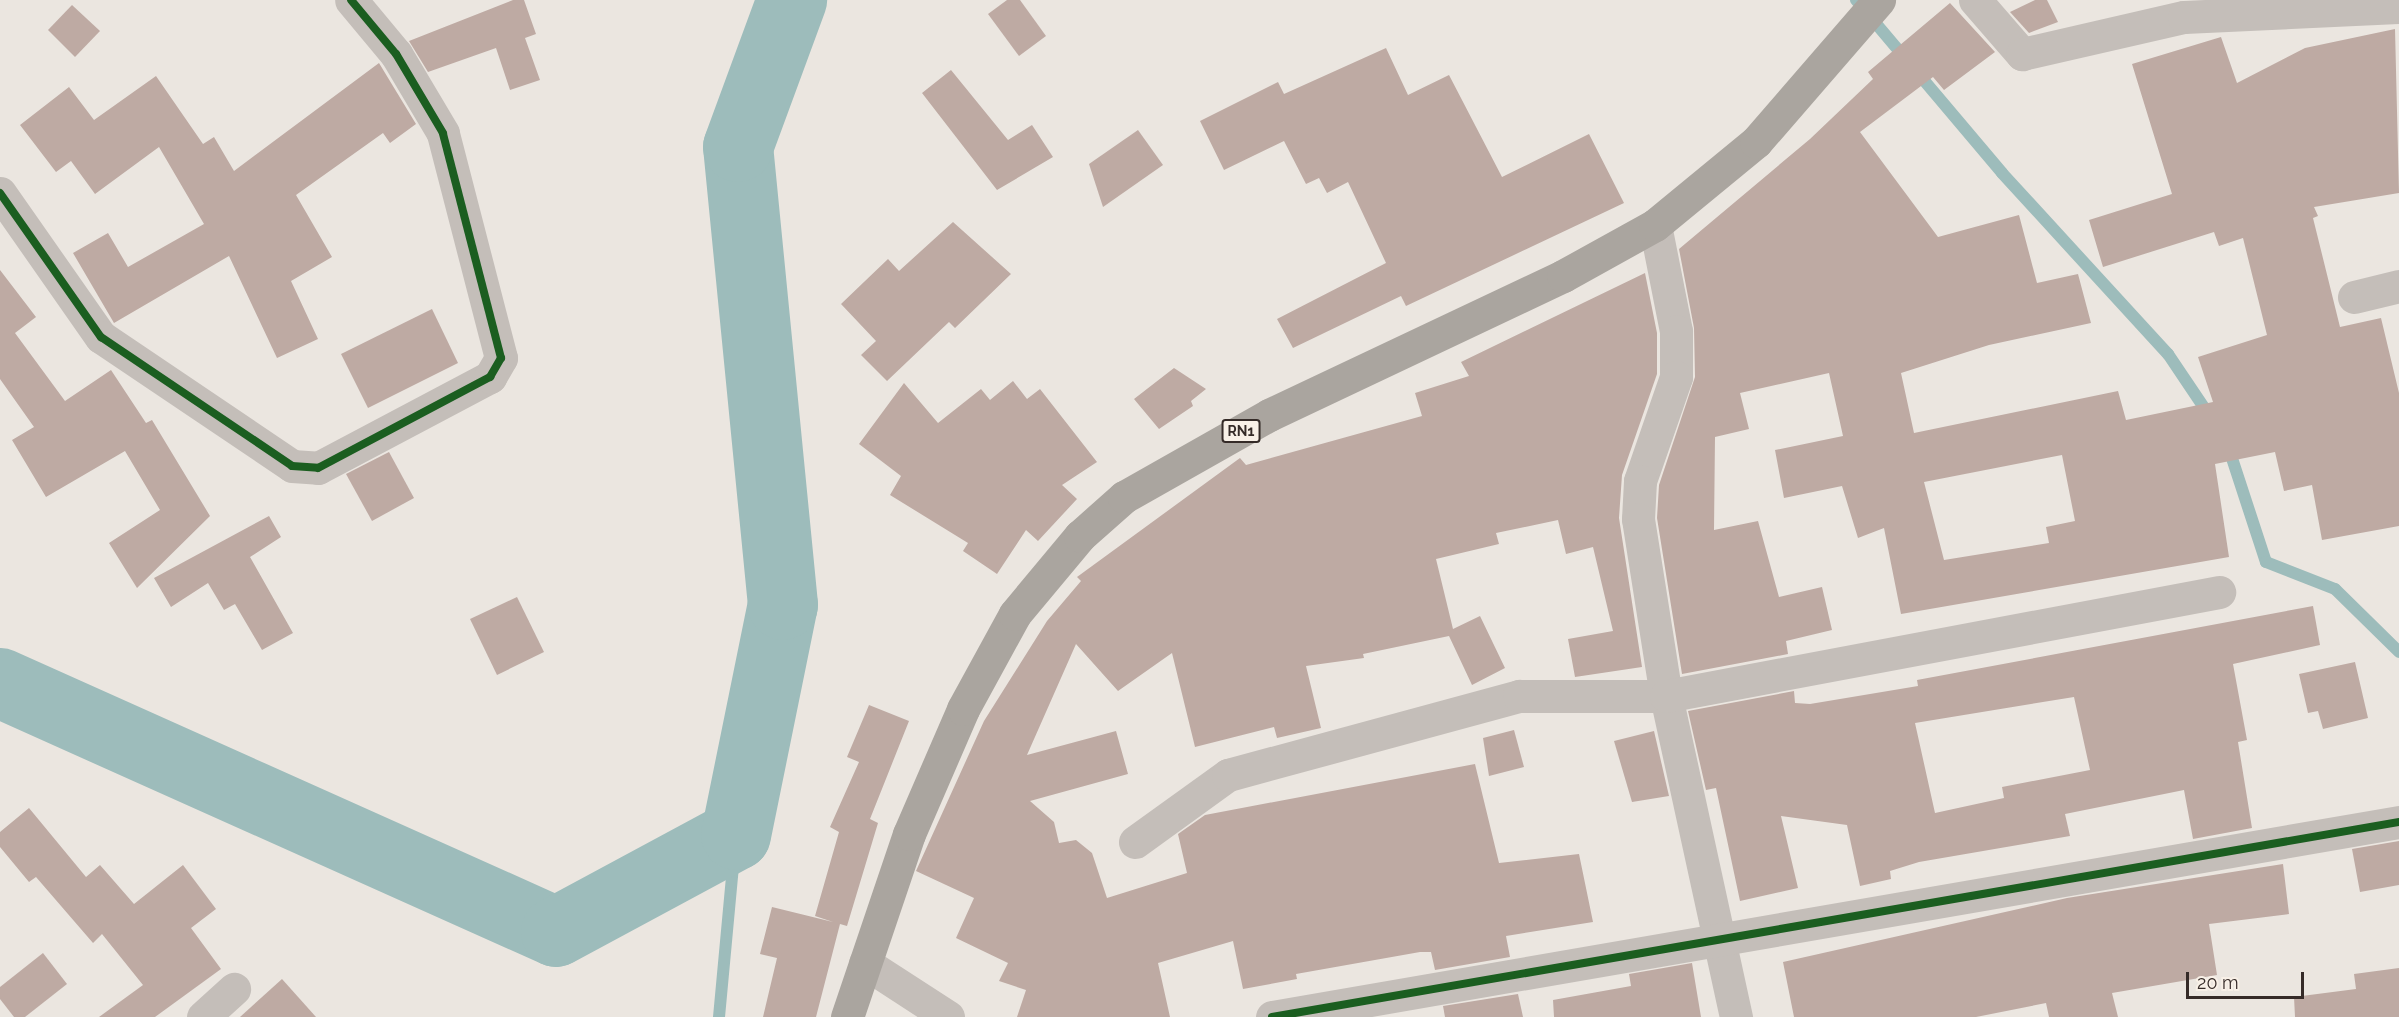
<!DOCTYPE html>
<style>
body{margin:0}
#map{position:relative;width:2399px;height:1017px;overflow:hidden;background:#ebe6e0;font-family:Raleway,sans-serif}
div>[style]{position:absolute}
.stream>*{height:12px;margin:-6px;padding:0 6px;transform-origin:6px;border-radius:6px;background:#9dbcbb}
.river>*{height:70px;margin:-35px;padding:0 35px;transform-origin:35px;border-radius:35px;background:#9dbcbb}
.building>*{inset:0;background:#beaaa3}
.street>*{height:33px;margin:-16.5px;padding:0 16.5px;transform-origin:16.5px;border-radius:16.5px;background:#c4beb9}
.highway>*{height:33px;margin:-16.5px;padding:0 16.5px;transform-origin:16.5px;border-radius:16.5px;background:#aaa59f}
.cycleway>*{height:8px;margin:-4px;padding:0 4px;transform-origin:4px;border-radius:4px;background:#1b5e20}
span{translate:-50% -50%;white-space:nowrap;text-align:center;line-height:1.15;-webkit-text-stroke:5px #f8f0e7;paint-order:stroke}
.shield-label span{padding:2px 4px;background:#f8f0e7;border:2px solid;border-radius:4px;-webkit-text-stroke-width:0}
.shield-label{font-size:14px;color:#352b28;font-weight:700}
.scale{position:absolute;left:2186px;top:972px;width:118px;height:27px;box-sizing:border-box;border:3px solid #352b28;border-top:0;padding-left:8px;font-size:18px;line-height:21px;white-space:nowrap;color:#352b28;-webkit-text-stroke:4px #f8f0e7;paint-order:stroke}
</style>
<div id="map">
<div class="stream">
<div style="left:1856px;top:0;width:226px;rotate:49.8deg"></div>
<div style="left:2002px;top:173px;width:246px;rotate:47.5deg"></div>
<div style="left:2168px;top:354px;width:77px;rotate:56.1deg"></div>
<div style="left:2228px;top:446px;width:122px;rotate:71.9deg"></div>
<div style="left:2266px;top:562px;width:74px;rotate:21.4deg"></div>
<div style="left:2335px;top:589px;width:90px;rotate:44.5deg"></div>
<div style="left:719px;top:1017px;width:183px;rotate:-84.7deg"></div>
</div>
<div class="river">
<div style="left:0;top:683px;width:609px;rotate:24.12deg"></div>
<div style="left:556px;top:932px;width:204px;rotate:-28.3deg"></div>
<div style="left:736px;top:835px;width:235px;rotate:-78.5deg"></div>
<div style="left:783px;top:605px;width:460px;rotate:-95.6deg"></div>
<div style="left:738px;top:147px;width:157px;rotate:-69.8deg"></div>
</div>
<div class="building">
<div style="clip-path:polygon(513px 0,524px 0,536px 34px,525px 38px,540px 80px,510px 90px,496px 48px,428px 72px,409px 41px)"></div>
<div style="clip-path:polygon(1007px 0,1020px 0,1046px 36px,1019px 56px,988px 14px)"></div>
<div style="clip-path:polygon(2035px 0,2047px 0,2058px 22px,2029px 33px,2010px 12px)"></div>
<div style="clip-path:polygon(evenodd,1950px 3px,1995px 52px,1944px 90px,1933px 77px,1860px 132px,1938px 237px,2019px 215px,2037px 283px,2078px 274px,2091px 323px,1989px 345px,1901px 373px,1914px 433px,2118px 391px,2126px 420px,2213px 402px,2198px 357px,2267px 335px,2243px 238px,2219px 246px,2214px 232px,2103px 267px,2089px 220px,2172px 194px,2132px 64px,2221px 37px,2237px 83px,2305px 48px,2395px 29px,2399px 193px,2314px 207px,2318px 216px,2313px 218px,2340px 327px,2381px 318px,2399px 393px,2399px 526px,2322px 540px,2312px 485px,2284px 491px,2275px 452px,2215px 464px,2229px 557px,1901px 614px,1884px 528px,1858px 538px,1842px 486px,1784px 498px,1775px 450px,1843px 436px,1829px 373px,1740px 393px,1749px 429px,1715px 437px,1714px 530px,1758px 521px,1779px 597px,1822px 587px,1832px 630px,1786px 641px,1788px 654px,1682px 674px,1657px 518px,1659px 485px,1695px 377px,1694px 328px,1679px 249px,1810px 139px,1873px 79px,1868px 72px,1950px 3px,2062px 455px,2075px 521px,2046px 527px,2049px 543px,1944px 560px,1924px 482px,2062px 455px)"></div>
<div style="clip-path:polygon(72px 5px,100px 31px,75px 57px,48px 30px)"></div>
<div style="clip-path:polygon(1386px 48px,1408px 95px,1449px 75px,1502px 177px,1589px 134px,1624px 203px,1406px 306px,1401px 296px,1293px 348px,1277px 319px,1386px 263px,1348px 182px,1327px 193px,1319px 178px,1306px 184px,1284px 141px,1224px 170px,1200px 121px,1278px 82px,1284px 94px)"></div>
<div style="clip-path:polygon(379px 63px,416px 124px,390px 143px,383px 133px,296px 195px,332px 257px,291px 281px,318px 339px,277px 358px,229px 256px,114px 323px,73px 253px,108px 233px,128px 267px,204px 224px,159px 147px,95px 194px,71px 161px,56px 172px,20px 125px,69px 87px,94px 120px,156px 76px,203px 144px,214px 137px,234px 171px)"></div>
<div style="clip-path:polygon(951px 70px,1008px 140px,1032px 125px,1053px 157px,997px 190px,922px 93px)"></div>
<div style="clip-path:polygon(1138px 130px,1163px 165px,1103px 207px,1089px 164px)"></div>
<div style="clip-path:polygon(953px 222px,1011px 274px,955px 328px,949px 322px,887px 381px,861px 355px,876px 341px,841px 304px,888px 259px,899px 271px)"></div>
<div style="clip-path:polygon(0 270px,36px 317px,15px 333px,65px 401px,111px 370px,146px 423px,152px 420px,210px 516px,137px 588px,109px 543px,160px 510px,125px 451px,46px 497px,12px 440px,34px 427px,0 379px)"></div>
<div style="clip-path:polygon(1645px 273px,1657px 333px,1657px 374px,1622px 475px,1619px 518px,1642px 667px,1575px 677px,1568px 639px,1613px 631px,1593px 547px,1566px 554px,1558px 520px,1496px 533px,1499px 544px,1436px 559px,1453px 629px,1480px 616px,1505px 668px,1472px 685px,1449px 636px,1363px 654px,1364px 658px,1306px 666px,1321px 728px,1277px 738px,1274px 727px,1195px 747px,1172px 653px,1118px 691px,1076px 644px,1027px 755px,1116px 731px,1128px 774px,1030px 801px,1054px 822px,1059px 843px,1076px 840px,1092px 853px,1107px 898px,1187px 873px,1178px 834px,1205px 815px,1475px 764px,1499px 863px,1579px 854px,1593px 922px,1506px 936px,1510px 957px,1435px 970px,1431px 952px,1420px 952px,1296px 974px,1297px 979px,1243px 989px,1233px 941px,1158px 963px,1170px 1017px,1017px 1017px,1026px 990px,999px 981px,1008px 963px,956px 938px,974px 898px,916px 871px,984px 721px,1047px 621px,1081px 581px,1077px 577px,1240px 458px,1246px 465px,1422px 416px,1415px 393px,1469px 376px,1461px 362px)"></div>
<div style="clip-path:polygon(432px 309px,458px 363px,368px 408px,341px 354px)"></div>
<div style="clip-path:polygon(1174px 368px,1206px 389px,1191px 401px,1193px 406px,1159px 429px,1134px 399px)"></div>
<div style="clip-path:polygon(1013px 381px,1027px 399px,1040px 389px,1097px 462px,1062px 485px,1077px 499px,1038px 541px,1026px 530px,997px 574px,963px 551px,968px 543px,890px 495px,901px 476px,859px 444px,904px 383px,938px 423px,981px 389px,990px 400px)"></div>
<div style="clip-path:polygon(389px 452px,414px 498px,372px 521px,346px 474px)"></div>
<div style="clip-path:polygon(269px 516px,281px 537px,250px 557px,293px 633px,262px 650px,235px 604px,224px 610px,208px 583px,171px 607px,154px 578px)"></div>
<div style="clip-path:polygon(517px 597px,544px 652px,497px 675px,470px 619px)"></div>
<div style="clip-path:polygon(evenodd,2313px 606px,2320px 645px,2233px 664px,2247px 740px,2238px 742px,2252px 828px,2193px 839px,2184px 790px,2065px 814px,2070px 836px,1919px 862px,1890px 871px,1891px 879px,1860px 886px,1847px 825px,1781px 816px,1798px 888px,1740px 901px,1716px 788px,1706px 790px,1688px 711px,1794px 691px,1795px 703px,1810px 704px,1918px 686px,1917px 680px,2313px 606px,2074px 697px,2090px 770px,2002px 787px,2004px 798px,1935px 813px,1915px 723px,2074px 697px)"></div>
<div style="clip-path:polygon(2355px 662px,2368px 718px,2323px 729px,2318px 711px,2308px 713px,2299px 674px)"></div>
<div style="clip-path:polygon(869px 705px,909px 721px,870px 819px,878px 823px,847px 926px,840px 924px,816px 1017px,763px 1017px,777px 958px,760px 954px,772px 907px,833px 922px,815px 916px,839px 832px,830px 827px,859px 762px,847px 757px)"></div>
<div style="clip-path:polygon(1514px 730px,1524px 767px,1489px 776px,1483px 738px)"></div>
<div style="clip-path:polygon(1654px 731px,1669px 796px,1632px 802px,1614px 741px)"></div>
<div style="clip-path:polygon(29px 808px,86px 877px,100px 865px,134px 904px,183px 865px,216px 909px,191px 928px,221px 969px,155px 1017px,99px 1017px,143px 985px,102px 934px,93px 943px,36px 877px,29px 882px,0 847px,0 832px)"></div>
<div style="clip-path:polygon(2399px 841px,2399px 885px,2360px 892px,2352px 849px)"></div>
<div style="clip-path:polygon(2283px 864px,2289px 914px,2209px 924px,2217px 975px,2112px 993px,2118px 1017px,2049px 1017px,2046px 1003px,1976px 1017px,1794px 1017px,1783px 962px,2067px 898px)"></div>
<div style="clip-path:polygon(43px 953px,67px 984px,25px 1017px,14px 1017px,0 999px,0 987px)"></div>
<div style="clip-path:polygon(1692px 963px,1701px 1017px,1554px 1017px,1553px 1000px,1631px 986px,1629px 974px)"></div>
<div style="clip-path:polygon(2399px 968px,2399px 1017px,2295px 1017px,2294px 997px,2356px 989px,2354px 974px)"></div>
<div style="clip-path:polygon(282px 979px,316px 1017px,240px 1017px)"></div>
<div style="clip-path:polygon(1518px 994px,1523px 1017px,1445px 1017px,1443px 1006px)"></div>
</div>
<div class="street">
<div style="left:1975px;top:0;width:72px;rotate:49deg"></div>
<div style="left:2022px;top:54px;width:166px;rotate:-12.9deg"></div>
<div style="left:2184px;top:17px;width:215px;rotate:-2.7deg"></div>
<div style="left:0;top:193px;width:176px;rotate:55deg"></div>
<div style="left:101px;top:337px;width:230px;rotate:34deg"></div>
<div style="left:292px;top:466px;width:26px;rotate:4deg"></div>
<div style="left:318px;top:468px;width:195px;rotate:-27.9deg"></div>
<div style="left:490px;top:377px;width:22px;rotate:-60deg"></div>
<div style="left:501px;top:358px;width:232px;rotate:-104.5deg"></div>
<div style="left:443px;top:133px;width:92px;rotate:-120.7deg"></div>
<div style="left:396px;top:54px;width:70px;rotate:-129.8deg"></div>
<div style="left:1655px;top:225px;width:108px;rotate:78.8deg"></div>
<div style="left:1676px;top:331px;width:46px;rotate:90deg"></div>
<div style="left:1676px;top:377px;width:110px;rotate:109.1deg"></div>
<div style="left:1640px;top:481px;width:38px;rotate:93deg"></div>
<div style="left:1638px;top:519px;width:179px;rotate:81deg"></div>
<div style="left:1666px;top:696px;width:329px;rotate:77.7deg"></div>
<div style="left:2354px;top:297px;width:46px;rotate:-13.7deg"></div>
<div style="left:1135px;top:842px;width:115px;rotate:-35.8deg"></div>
<div style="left:1228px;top:775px;width:302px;rotate:-15.2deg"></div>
<div style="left:1519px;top:696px;width:147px"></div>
<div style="left:1666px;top:696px;width:563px;rotate:-10.65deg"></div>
<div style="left:865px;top:963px;width:99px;rotate:33deg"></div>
<div style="left:203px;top:1017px;width:42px;rotate:-42.1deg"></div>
<div style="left:1272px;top:1017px;width:1144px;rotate:-9.82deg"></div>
</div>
<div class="highway">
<div style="left:847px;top:1017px;width:193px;rotate:-71.3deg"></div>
<div style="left:909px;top:834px;width:136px;rotate:-66.6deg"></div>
<div style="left:963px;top:709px;width:108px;rotate:-61.3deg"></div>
<div style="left:1015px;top:614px;width:102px;rotate:-50.2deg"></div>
<div style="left:1080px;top:536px;width:59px;rotate:-41.6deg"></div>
<div style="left:1124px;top:497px;width:167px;rotate:-29.5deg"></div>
<div style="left:1269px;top:415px;width:325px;rotate:-25.3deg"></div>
<div style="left:1563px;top:276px;width:105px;rotate:-29deg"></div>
<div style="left:1655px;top:225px;width:131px;rotate:-39.4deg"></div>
<div style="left:1756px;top:142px;width:188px;rotate:-49.1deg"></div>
</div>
<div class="cycleway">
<div style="left:0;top:193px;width:176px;rotate:55deg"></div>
<div style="left:101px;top:337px;width:230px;rotate:34deg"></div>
<div style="left:292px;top:466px;width:26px;rotate:4deg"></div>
<div style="left:318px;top:468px;width:195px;rotate:-27.9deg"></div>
<div style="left:490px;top:377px;width:22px;rotate:-60deg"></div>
<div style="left:501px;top:358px;width:232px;rotate:-104.5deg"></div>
<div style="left:443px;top:133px;width:92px;rotate:-120.7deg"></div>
<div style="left:396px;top:54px;width:70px;rotate:-129.8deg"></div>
<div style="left:1272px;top:1017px;width:1144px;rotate:-9.82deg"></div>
</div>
<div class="shield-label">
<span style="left:1241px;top:431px">RN1</span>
</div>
<div class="scale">20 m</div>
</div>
